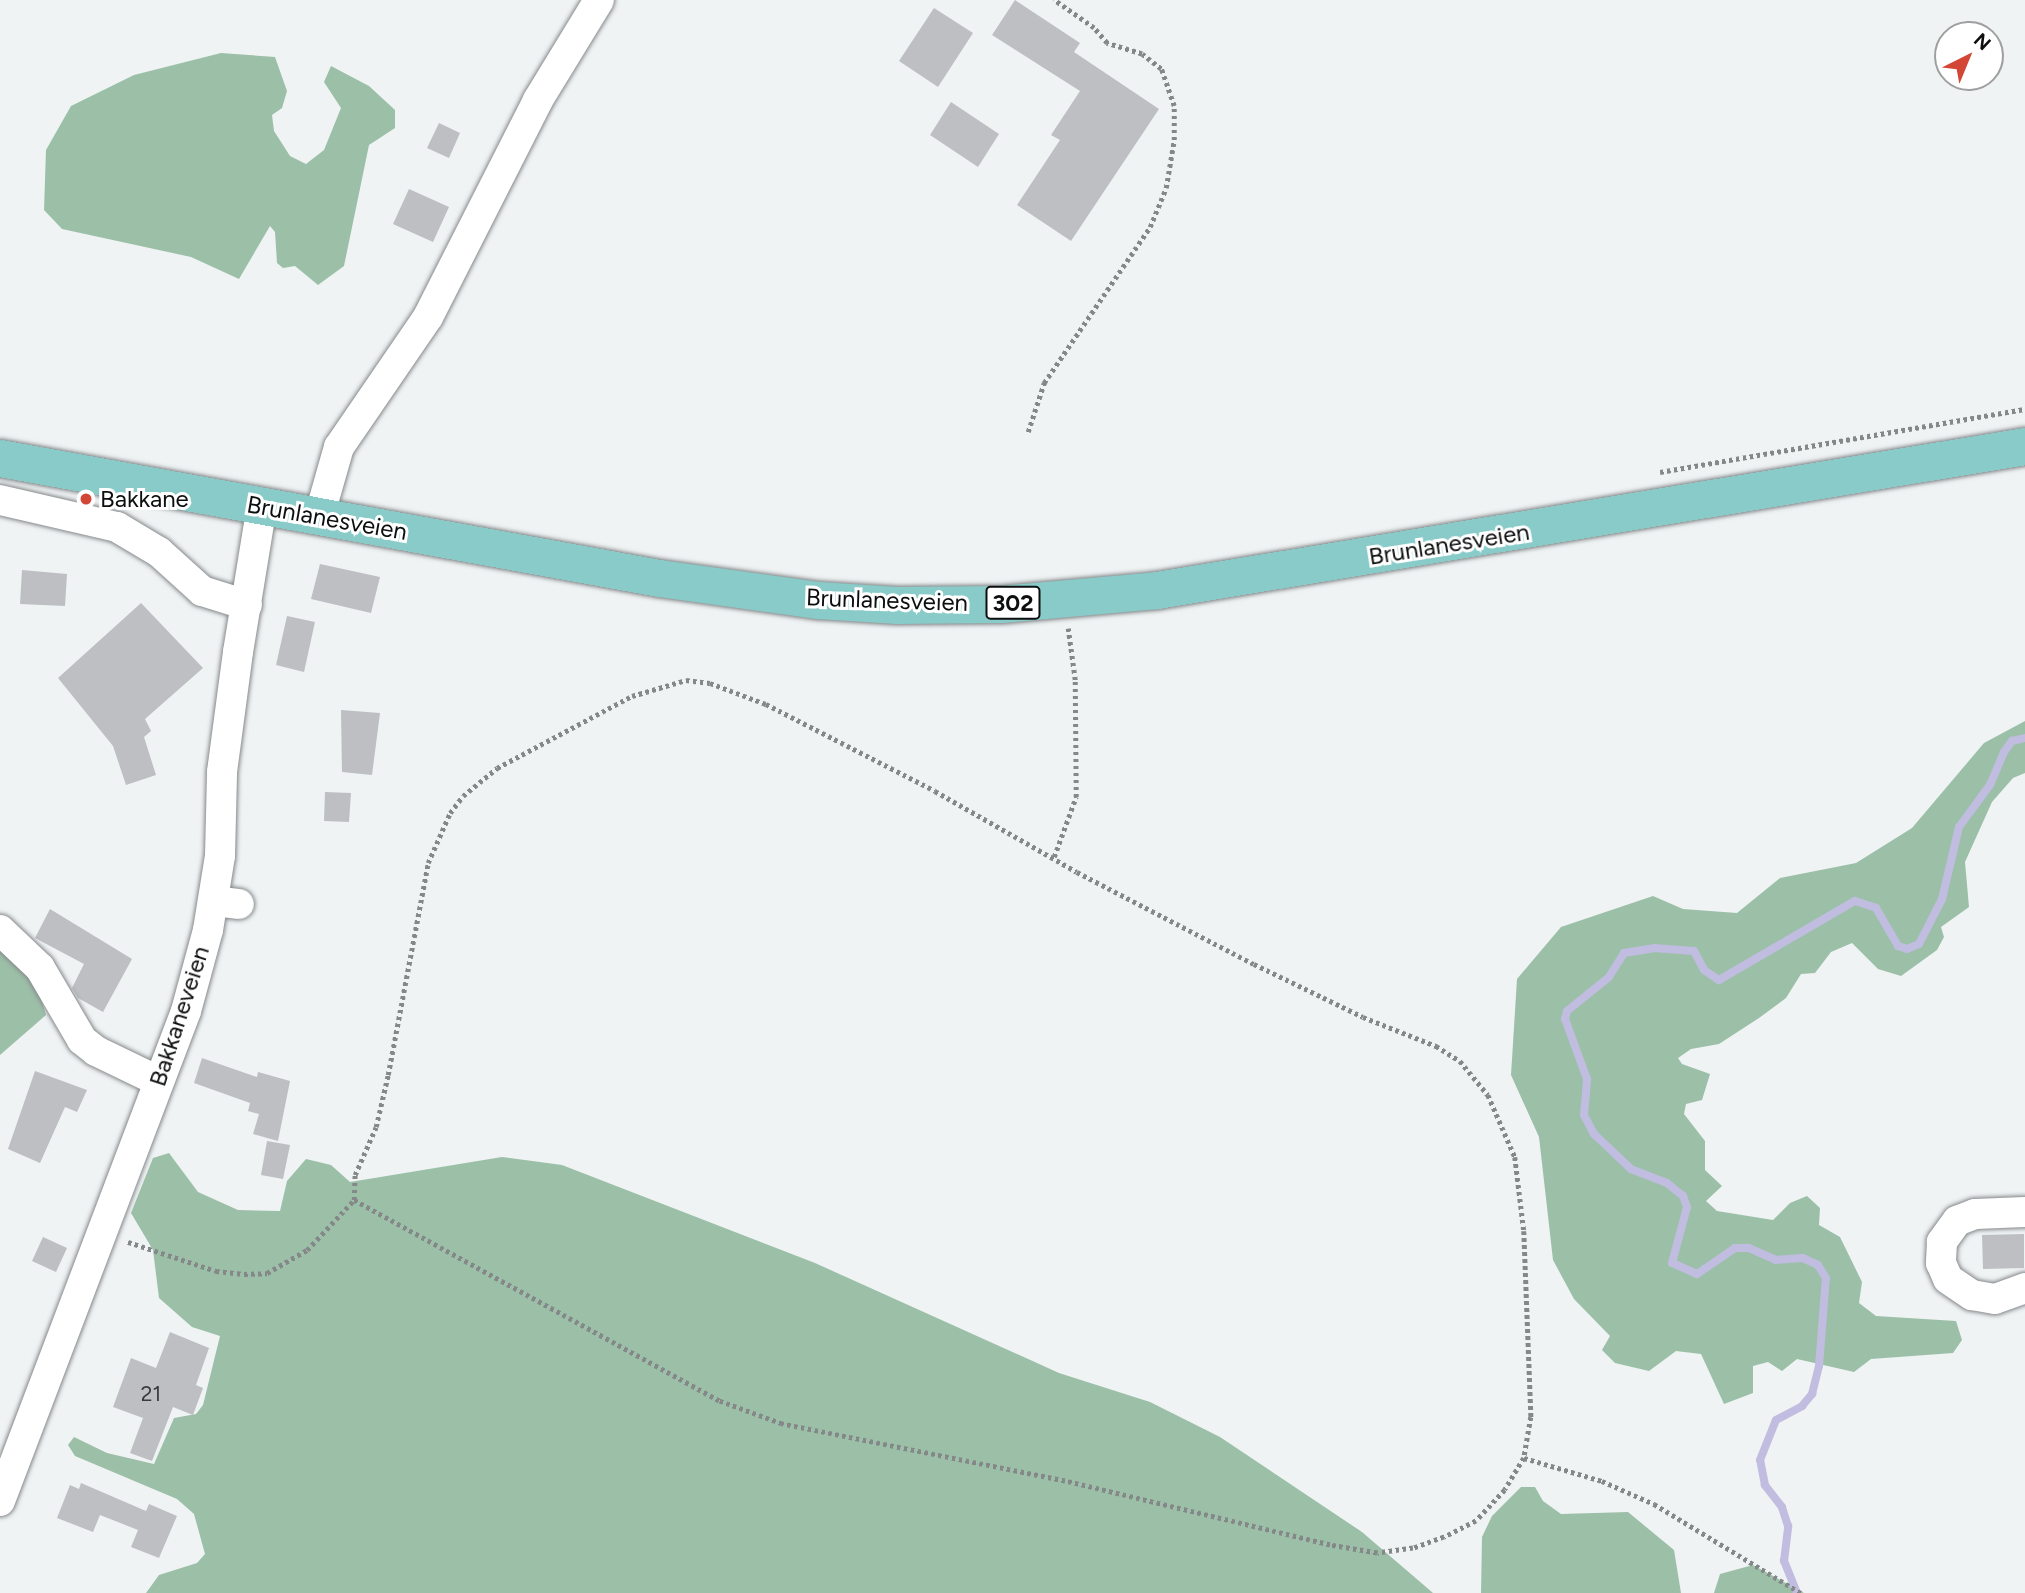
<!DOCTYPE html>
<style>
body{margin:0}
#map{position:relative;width:2025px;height:1593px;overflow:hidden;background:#eff3f4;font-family:Figtree,sans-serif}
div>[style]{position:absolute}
.forest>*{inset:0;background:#9cbfa8}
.stream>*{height:8px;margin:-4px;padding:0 4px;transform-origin:4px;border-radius:4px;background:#c0bde1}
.building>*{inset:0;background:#bdbfc2}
.path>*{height:4.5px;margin-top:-2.25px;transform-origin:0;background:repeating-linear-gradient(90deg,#858889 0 3.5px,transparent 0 7px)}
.roads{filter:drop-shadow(0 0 2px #86898b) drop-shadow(0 0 2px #86898b)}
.minor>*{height:30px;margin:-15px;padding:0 15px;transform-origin:15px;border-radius:15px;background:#fff}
.major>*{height:37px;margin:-18.5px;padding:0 18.5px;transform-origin:18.5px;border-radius:18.5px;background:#89cbc8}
.dots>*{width:19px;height:19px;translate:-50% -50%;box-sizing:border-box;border:4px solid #fff;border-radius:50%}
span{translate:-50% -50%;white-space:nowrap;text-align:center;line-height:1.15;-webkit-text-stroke:6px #fff;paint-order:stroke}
.number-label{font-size:21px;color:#393a3c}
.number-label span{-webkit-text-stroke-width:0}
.shield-label span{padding:2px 5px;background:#fff;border:2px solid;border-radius:5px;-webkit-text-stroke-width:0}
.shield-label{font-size:23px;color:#0d0e0f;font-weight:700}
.poi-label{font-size:24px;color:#0d0e0f}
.left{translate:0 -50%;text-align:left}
.street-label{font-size:24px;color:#0d0e0f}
.north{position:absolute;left:1934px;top:21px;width:70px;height:70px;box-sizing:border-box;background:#fff;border:2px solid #9e9f9f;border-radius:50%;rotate:43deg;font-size:19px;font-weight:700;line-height:28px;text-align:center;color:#0d0e0f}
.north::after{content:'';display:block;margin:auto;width:24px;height:32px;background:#d34636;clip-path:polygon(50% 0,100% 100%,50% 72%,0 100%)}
</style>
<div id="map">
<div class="forest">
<div style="clip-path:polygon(221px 53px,275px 57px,287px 91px,282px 108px,272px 115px,274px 131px,290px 156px,306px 164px,324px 150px,341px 108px,324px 82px,331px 66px,369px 86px,395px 110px,395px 128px,369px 145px,344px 266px,318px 285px,295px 266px,283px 268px,277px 263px,275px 232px,270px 226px,239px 279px,191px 257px,62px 229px,44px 210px,46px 150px,71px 106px,134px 75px)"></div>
<div style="clip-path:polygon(2025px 721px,2025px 773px,2013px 778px,1992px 802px,1965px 862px,1969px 907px,1941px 927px,1944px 937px,1937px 950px,1901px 976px,1878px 969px,1852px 943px,1831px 952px,1815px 973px,1801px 974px,1786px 998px,1759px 1018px,1719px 1044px,1691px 1049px,1678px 1058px,1682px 1064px,1710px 1074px,1702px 1100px,1686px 1104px,1684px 1114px,1705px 1141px,1705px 1170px,1722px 1186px,1706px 1201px,1717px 1211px,1773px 1220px,1790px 1203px,1807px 1196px,1820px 1208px,1819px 1225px,1840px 1237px,1862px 1282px,1859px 1303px,1876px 1316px,1956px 1321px,1962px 1340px,1953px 1353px,1871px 1359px,1854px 1372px,1797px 1359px,1782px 1371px,1768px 1362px,1753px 1366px,1753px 1393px,1724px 1404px,1701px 1354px,1676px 1351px,1649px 1371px,1615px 1363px,1602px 1350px,1610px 1336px,1574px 1299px,1553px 1260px,1539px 1137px,1511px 1075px,1517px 979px,1561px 927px,1653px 896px,1683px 909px,1737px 913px,1780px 878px,1856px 863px,1912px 828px,1984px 743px)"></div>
<div style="clip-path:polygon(0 929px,33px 972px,46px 1015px,0 1055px)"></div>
<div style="clip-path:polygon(169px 1153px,198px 1192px,238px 1210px,280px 1211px,287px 1181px,306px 1159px,331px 1165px,350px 1182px,502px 1157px,562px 1165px,815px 1263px,1059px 1373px,1150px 1402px,1220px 1437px,1362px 1532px,1433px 1593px,146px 1593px,159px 1575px,197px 1563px,205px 1554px,194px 1514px,177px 1499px,75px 1456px,68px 1445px,74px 1437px,107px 1453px,154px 1464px,174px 1418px,196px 1414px,203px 1405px,220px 1336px,192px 1327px,159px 1298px,153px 1250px,131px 1213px,153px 1158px)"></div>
<div style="clip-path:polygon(1521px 1487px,1535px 1487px,1543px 1501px,1561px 1514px,1628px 1512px,1674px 1550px,1681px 1593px,1481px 1593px,1482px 1537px,1492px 1516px)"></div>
<div style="clip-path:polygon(1753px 1565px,1804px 1593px,1714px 1593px,1720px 1574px)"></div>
</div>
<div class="stream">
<div style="left:1797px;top:1593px;width:35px;rotate:-112deg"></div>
<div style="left:1784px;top:1561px;width:35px;rotate:-83deg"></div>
<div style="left:1788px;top:1526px;width:20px;rotate:-108deg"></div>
<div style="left:1782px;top:1507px;width:28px;rotate:-128deg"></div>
<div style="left:1765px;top:1485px;width:25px;rotate:-101deg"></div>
<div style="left:1760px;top:1460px;width:43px;rotate:-68.2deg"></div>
<div style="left:1776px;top:1420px;width:30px;rotate:-28deg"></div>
<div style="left:1802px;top:1406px;width:16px;rotate:-50deg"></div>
<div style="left:1812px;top:1394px;width:29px;rotate:-76deg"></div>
<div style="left:1819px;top:1366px;width:88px;rotate:-85.5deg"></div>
<div style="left:1826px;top:1278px;width:15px;rotate:-122deg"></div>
<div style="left:1818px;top:1265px;width:17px;rotate:-155deg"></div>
<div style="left:1803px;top:1258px;width:27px;rotate:176deg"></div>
<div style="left:1776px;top:1260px;width:30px;rotate:-156deg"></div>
<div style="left:1749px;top:1248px;width:14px;rotate:180deg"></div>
<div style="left:1735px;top:1248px;width:46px;rotate:145.6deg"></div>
<div style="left:1697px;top:1274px;width:27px;rotate:-156deg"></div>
<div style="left:1672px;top:1263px;width:58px;rotate:-75deg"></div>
<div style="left:1687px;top:1207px;width:12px;rotate:-110deg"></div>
<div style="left:1683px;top:1196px;width:21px;rotate:-141deg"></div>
<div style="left:1667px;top:1183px;width:39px;rotate:-159deg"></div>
<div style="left:1631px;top:1169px;width:51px;rotate:-136.6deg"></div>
<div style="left:1594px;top:1134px;width:21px;rotate:-118deg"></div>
<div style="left:1584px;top:1115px;width:36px;rotate:-85deg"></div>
<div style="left:1587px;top:1079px;width:64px;rotate:-110.1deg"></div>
<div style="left:1565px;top:1019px;width:8px;rotate:-76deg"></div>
<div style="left:1567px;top:1011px;width:54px;rotate:-39deg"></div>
<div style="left:1609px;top:977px;width:28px;rotate:-58deg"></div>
<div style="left:1624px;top:953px;width:30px;rotate:-9deg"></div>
<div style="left:1654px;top:948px;width:40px;rotate:4.3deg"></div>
<div style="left:1694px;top:951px;width:21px;rotate:62deg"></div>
<div style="left:1704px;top:970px;width:18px;rotate:34deg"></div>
<div style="left:1719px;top:980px;width:157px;rotate:-30.2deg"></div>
<div style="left:1855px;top:901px;width:22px;rotate:18deg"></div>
<div style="left:1876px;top:908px;width:44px;rotate:59.9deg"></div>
<div style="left:1898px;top:946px;width:9px;rotate:18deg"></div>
<div style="left:1907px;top:949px;width:13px;rotate:-23deg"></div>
<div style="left:1919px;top:944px;width:51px;rotate:-62.9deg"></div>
<div style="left:1942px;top:899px;width:74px;rotate:-76.7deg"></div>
<div style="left:1959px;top:827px;width:52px;rotate:-53.6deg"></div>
<div style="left:1990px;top:785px;width:36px;rotate:-67deg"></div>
<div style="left:2004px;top:752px;width:14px;rotate:-54deg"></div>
<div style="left:2012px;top:741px;width:13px;rotate:-13deg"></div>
</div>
<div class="building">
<div style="clip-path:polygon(1015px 0,1080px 43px,1074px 52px,1159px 109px,1071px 241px,1017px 205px,1060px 140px,1051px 135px,1080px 91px,992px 35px)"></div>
<div style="clip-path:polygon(934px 8px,973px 33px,938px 87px,899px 61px)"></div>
<div style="clip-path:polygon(951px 102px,999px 134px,978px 167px,930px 135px)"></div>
<div style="clip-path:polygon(439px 123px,460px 133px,449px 158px,427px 148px)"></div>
<div style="clip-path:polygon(409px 189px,449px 207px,433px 242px,393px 224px)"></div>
<div style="clip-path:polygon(320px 564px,380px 577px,371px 613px,311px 599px)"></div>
<div style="clip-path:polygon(22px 570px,67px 574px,65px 606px,20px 604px)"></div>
<div style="clip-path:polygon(141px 603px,203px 668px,145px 719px,151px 731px,144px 737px,156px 775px,126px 785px,113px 746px,58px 678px)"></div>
<div style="clip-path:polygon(287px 616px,315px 622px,304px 672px,276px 665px)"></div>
<div style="clip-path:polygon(341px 710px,380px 713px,372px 775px,342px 772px)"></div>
<div style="clip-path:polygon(325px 792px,351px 793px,349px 822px,324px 821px)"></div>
<div style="clip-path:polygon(50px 909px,132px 959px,103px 1012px,78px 998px,72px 988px,84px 964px,35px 938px)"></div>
<div style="clip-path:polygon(202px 1058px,257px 1077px,258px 1072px,290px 1081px,278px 1141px,253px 1134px,259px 1114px,248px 1111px,250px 1103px,194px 1083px)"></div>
<div style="clip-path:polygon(35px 1071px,87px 1090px,77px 1112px,65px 1107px,40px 1163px,8px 1149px)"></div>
<div style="clip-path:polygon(267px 1141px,290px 1145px,283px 1179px,261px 1175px)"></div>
<div style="clip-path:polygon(2024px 1234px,2024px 1268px,1983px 1269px,1982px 1235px)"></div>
<div style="clip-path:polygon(43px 1237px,67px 1248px,56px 1272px,32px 1261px)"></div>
<div style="clip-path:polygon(170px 1332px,209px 1348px,196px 1385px,203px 1388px,193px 1415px,173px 1407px,152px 1461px,130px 1453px,143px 1418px,113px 1407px,131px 1358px,156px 1368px)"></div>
<div style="clip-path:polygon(81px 1483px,146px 1511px,149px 1504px,177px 1516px,159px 1558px,131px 1547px,138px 1530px,100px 1515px,93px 1532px,57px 1518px,70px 1485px,79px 1489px)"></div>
</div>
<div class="path">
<div style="left:1028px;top:432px;width:52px;rotate:-71.9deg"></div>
<div style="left:1044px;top:383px;width:189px;rotate:-55.8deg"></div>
<div style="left:1150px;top:227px;width:42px;rotate:-67.7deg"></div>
<div style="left:1166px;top:188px;width:49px;rotate:-80.5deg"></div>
<div style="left:1174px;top:140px;width:34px;rotate:-90deg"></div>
<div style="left:1174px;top:106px;width:39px;rotate:-109deg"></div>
<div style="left:1161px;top:69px;width:24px;rotate:-142deg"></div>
<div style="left:1142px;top:54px;width:37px;rotate:-163deg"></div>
<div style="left:1107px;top:43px;width:20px;rotate:-131deg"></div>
<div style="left:1094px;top:28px;width:49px;rotate:-145deg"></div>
<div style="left:1660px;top:472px;width:370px;rotate:-9.8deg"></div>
<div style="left:1054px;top:857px;width:64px;rotate:-69.9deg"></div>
<div style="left:1076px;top:797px;width:117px;rotate:-90.5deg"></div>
<div style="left:1075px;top:680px;width:52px;rotate:-97.7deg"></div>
<div style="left:128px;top:1242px;width:93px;rotate:18.2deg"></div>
<div style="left:216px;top:1271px;width:28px;rotate:6deg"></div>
<div style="left:244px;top:1274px;width:23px;rotate:-2deg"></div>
<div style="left:267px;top:1273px;width:46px;rotate:-29.9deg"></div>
<div style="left:307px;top:1250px;width:69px;rotate:-46.8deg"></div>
<div style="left:354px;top:1200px;width:25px;rotate:-88deg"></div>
<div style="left:355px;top:1175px;width:52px;rotate:-66.4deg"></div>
<div style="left:376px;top:1127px;width:53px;rotate:-77deg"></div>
<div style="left:388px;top:1075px;width:216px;rotate:-79.3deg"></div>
<div style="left:428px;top:863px;width:55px;rotate:-66.3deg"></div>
<div style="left:450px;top:813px;width:21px;rotate:-53deg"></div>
<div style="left:463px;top:796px;width:44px;rotate:-39.5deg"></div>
<div style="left:497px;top:768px;width:153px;rotate:-28.1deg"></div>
<div style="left:632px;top:696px;width:56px;rotate:-16.5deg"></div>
<div style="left:686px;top:680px;width:24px;rotate:7deg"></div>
<div style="left:710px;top:683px;width:60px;rotate:20.6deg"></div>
<div style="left:766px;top:704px;width:190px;rotate:27.2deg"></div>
<div style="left:935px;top:791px;width:163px;rotate:29.7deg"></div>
<div style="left:1077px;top:872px;width:199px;rotate:27.5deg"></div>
<div style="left:1254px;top:964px;width:121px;rotate:25.9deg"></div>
<div style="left:1363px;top:1017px;width:79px;rotate:21.7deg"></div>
<div style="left:1436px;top:1046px;width:28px;rotate:32deg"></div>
<div style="left:1460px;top:1061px;width:44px;rotate:50.5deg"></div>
<div style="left:1488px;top:1095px;width:68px;rotate:66.5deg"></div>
<div style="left:1515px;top:1157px;width:75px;rotate:83.1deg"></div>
<div style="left:1524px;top:1231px;width:186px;rotate:87.8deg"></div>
<div style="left:1531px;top:1417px;width:42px;rotate:99.7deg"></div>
<div style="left:1524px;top:1458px;width:37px;rotate:121deg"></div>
<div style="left:1505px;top:1490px;width:42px;rotate:133.1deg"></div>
<div style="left:1476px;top:1521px;width:36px;rotate:153deg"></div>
<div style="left:1444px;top:1537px;width:33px;rotate:160deg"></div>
<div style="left:1413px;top:1548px;width:36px;rotate:172deg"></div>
<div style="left:1377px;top:1553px;width:48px;rotate:-170.3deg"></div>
<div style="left:1330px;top:1545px;width:273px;rotate:-166.4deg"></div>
<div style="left:1065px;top:1481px;width:289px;rotate:-168.6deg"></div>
<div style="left:782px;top:1424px;width:67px;rotate:-159.9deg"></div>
<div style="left:719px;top:1401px;width:417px;rotate:-151.2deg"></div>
<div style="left:1524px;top:1458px;width:81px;rotate:16.4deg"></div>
<div style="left:1602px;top:1481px;width:57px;rotate:23.9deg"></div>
<div style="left:1654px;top:1504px;width:172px;rotate:31.2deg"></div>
</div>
<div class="roads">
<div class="minor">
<div style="left:0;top:500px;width:120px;rotate:13deg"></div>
<div style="left:117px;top:527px;width:49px;rotate:30.8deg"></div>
<div style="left:159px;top:552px;width:58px;rotate:42.2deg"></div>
<div style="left:202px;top:591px;width:47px;rotate:17.3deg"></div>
<div style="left:319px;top:517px;width:73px;rotate:-74.1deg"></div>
<div style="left:339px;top:447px;width:158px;rotate:-55.6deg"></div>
<div style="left:428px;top:317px;width:243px;rotate:-63.1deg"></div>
<div style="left:538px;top:100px;width:117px;rotate:-58.6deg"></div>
<div style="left:214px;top:901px;width:25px;rotate:7deg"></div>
<div style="left:0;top:930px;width:55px;rotate:43.5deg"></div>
<div style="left:40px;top:968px;width:83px;rotate:59.7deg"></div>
<div style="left:82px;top:1040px;width:18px;rotate:38deg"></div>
<div style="left:96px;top:1051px;width:69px;rotate:25.8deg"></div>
<div style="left:2025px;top:1212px;width:50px;rotate:177.7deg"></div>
<div style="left:1975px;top:1214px;width:19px;rotate:159deg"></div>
<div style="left:1957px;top:1221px;width:26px;rotate:126deg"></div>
<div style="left:1942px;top:1242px;width:21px;rotate:93deg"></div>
<div style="left:1941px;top:1263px;width:17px;rotate:66deg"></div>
<div style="left:1948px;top:1279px;width:29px;rotate:34deg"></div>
<div style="left:1972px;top:1295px;width:23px;rotate:10deg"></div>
<div style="left:1995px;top:1299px;width:32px;rotate:-20deg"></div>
<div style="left:0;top:1501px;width:524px;rotate:-69.21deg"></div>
<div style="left:186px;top:1011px;width:84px;rotate:-74.8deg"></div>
<div style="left:208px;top:930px;width:75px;rotate:-80.8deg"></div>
<div style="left:220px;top:856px;width:84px;rotate:-88.6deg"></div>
<div style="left:222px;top:772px;width:121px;rotate:-82.4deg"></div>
<div style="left:238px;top:652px;width:148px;rotate:-80.7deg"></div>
</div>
<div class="major">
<div style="left:0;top:458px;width:670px;rotate:10.32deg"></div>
<div style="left:659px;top:578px;width:161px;rotate:7.9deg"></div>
<div style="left:818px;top:600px;width:79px;rotate:3.6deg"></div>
<div style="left:897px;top:605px;width:104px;rotate:-0.6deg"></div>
<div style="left:1001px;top:604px;width:157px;rotate:-5.1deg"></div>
<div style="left:1157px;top:590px;width:880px;rotate:-9.42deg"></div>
</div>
</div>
<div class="dots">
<div style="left:86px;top:499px;background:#d34636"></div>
</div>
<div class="number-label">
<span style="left:151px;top:1394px">21</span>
</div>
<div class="shield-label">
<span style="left:1013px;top:603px">302</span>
</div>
<div class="poi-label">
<span class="left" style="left:100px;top:499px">Bakkane</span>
</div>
<div class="street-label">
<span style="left:327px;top:518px;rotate:10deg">Brunlanesveien</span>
<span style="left:1449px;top:544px;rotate:-9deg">Brunlanesveien</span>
<span style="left:887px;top:600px;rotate:2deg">Brunlanesveien</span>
<span style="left:179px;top:1016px;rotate:-72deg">Bakkaneveien</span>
</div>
<div class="north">N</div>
</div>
